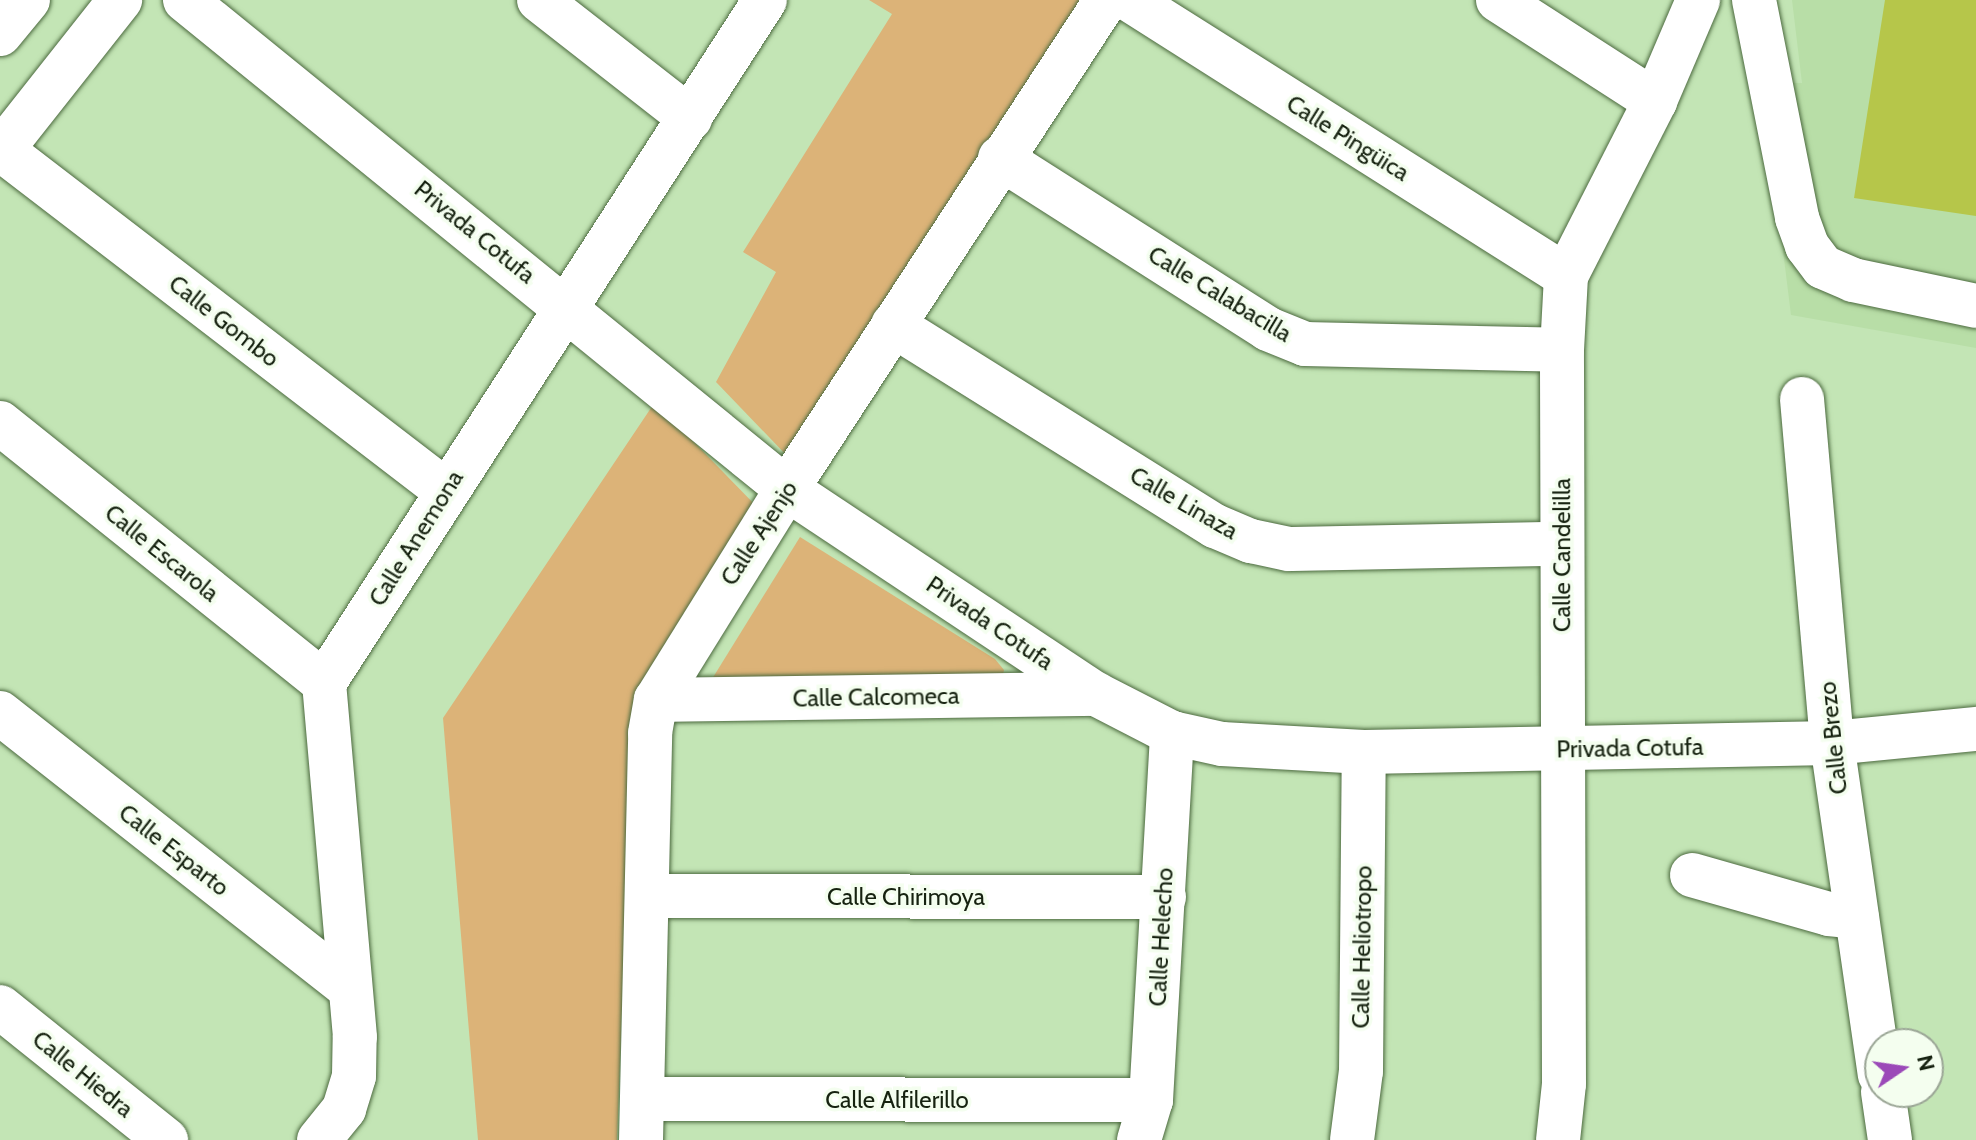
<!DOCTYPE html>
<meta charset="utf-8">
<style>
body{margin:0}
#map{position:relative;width:1976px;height:1140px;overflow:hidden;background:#c3e5b5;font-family:Cabin,sans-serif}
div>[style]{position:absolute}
.built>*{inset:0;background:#b8dea7}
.green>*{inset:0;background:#dcb378}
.building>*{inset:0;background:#b6c64a}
.roads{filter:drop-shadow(0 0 2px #4c6a3f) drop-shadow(0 0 2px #4c6a3f)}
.minor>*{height:44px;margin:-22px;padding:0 22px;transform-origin:22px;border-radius:22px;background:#fff}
.major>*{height:44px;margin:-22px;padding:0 22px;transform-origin:22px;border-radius:22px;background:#fff}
span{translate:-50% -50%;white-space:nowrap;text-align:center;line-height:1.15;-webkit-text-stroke:7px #f4feef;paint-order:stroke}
.street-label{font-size:24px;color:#162210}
.north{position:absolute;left:1864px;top:1028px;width:80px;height:80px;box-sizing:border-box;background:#f4feef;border:2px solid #9ba696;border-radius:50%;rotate:77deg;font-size:22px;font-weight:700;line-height:32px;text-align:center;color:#162210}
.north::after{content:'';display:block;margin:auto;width:28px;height:36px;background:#9b49b8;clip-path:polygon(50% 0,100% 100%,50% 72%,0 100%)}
</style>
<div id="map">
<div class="built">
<div style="clip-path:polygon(1792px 0,1976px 0,1976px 348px,1791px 315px,1762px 82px,1802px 83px)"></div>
</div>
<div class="green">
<div style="clip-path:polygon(869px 0,1080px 0,790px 459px,716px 382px,776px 272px,743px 252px,892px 14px)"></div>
<div style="clip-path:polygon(655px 402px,760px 510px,633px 722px,617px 1140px,478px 1140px,443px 718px)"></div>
<div style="clip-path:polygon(800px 537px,995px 659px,1004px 670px,1002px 679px,712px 679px)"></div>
</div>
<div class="building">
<div style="clip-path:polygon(1885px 0,1976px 0,1976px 216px,1854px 198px)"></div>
</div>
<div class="roads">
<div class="minor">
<div style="left:185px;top:0;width:776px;rotate:39.09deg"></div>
<div style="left:787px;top:489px;width:371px;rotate:33.6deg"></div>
<div style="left:1096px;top:694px;width:85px;rotate:27.2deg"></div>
<div style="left:1172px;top:733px;width:51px;rotate:12.4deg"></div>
<div style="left:1222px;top:744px;width:142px;rotate:3.2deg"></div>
<div style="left:1364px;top:752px;width:468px;rotate:-1.1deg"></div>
<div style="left:1832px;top:743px;width:145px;rotate:-5.6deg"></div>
<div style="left:539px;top:0;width:192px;rotate:38deg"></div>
<div style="left:1130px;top:0;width:516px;rotate:32.33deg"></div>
<div style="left:1498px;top:0;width:187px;rotate:32.8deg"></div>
<div style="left:1754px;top:0;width:222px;rotate:78.8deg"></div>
<div style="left:1797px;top:218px;width:30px;rotate:70deg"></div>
<div style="left:1807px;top:246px;width:26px;rotate:53deg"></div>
<div style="left:1823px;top:267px;width:33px;rotate:23deg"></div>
<div style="left:1853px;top:280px;width:126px;rotate:11.9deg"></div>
<div style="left:2px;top:150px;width:560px;rotate:37.52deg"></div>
<div style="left:1000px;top:158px;width:318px;rotate:32.5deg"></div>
<div style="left:1268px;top:329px;width:40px;rotate:22deg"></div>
<div style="left:1305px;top:344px;width:257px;rotate:1.3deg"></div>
<div style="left:893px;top:325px;width:380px;rotate:32deg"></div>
<div style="left:1215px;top:526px;width:39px;rotate:23deg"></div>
<div style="left:1251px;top:541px;width:39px;rotate:12deg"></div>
<div style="left:1289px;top:549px;width:272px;rotate:-1.1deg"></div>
<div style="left:1802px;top:399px;width:345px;rotate:85deg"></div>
<div style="left:1832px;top:743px;width:335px;rotate:81.8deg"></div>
<div style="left:0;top:423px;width:415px;rotate:38.7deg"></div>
<div style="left:656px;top:700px;width:440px;rotate:-0.8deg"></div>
<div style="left:0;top:713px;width:444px;rotate:38.2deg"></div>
<div style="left:1692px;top:875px;width:142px;rotate:15.9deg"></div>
<div style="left:1829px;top:914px;width:28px;rotate:6deg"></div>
<div style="left:648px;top:896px;width:516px;rotate:0.11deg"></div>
<div style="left:0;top:1007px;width:213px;rotate:38.7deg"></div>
<div style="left:1883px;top:1092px;width:49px;rotate:81.7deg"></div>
<div style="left:643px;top:1099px;width:508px;rotate:0.11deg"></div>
<div style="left:319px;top:1140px;width:40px;rotate:-51deg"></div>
<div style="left:344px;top:1109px;width:34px;rotate:-73deg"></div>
<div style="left:354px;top:1076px;width:39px;rotate:-89deg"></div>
<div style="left:355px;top:1037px;width:355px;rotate:-95deg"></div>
<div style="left:324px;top:683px;width:813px;rotate:-57.15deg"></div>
<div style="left:641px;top:1140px;width:407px;rotate:-88.7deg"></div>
<div style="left:650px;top:733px;width:34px;rotate:-80deg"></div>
<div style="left:656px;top:700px;width:248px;rotate:-58.2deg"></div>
<div style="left:787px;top:489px;width:584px;rotate:-56.88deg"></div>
<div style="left:1139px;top:1140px;width:42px;rotate:-73.3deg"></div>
<div style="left:1151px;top:1100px;width:368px;rotate:-86.7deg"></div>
<div style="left:1352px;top:1140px;width:70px;rotate:-82.6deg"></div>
<div style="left:1361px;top:1071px;width:319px;rotate:-89.5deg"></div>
<div style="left:1558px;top:1140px;width:56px;rotate:-83.9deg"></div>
<div style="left:1564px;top:1084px;width:734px;rotate:-90.16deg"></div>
<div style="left:1562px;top:350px;width:74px;rotate:-86.9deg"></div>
<div style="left:1566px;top:276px;width:196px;rotate:-63deg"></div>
<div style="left:1655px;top:101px;width:110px;rotate:-66.9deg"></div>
</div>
<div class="major">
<div style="left:0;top:34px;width:44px;rotate:-50.5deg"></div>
<div style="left:0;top:152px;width:194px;rotate:-51.7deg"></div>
</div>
</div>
<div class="street-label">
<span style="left:1348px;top:138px;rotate:32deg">Calle Pingüica</span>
<span style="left:475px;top:232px;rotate:39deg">Privada Cotufa</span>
<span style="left:1220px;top:294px;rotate:31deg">Calle Calabacilla</span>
<span style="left:224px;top:321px;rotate:38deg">Calle Gombo</span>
<span style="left:1184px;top:503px;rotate:30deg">Calle Linaza</span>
<span style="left:759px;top:533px;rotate:-57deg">Calle Ajenjo</span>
<span style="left:416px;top:538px;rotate:-58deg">Calle Anemona</span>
<span style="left:162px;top:553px;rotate:39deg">Calle Escarola</span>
<span style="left:1562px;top:555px;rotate:-90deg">Calle Candelilla</span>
<span style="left:990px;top:623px;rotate:34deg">Privada Cotufa</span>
<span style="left:876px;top:697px;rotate:-1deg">Calle Calcomeca</span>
<span style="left:1833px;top:738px;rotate:-96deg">Calle Brezo</span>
<span style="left:1630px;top:748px;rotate:-1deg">Privada Cotufa</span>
<span style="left:174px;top:850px;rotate:38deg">Calle Esparto</span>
<span style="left:906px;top:897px">Calle Chirimoya</span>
<span style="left:1161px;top:937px;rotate:-87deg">Calle Helecho</span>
<span style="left:1362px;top:947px;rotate:-89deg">Calle Heliotropo</span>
<span style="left:83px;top:1074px;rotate:39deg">Calle Hiedra</span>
<span style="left:897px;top:1100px">Calle Alfilerillo</span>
</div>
<div class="north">N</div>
</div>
